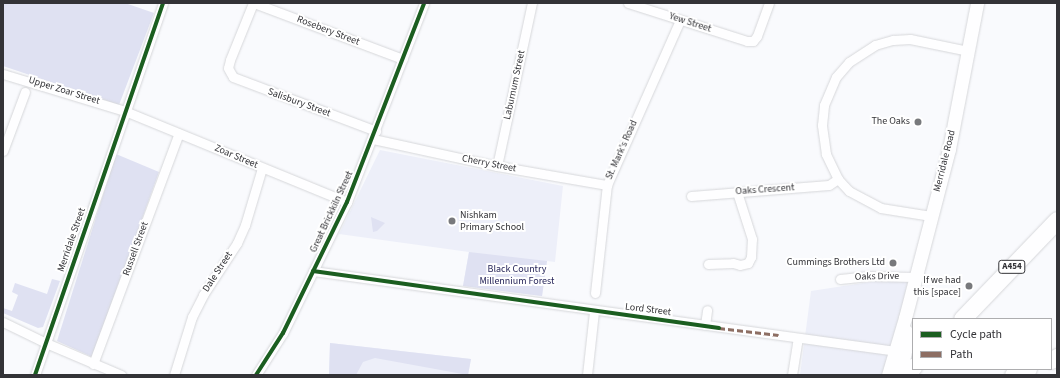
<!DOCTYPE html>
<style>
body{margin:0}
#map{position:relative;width:1060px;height:378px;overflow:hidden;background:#f9fafd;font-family:"Source Sans 3",sans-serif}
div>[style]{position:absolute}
.built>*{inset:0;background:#edeff9}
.green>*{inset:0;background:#dfe1f2}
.roads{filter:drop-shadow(0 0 1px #d6d7da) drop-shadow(0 0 1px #d6d7da)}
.street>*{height:9px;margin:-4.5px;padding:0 4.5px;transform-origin:4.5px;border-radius:4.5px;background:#fefeff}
.secondary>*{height:13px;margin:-6.5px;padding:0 6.5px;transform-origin:6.5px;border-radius:6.5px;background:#fefeff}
.highway>*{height:17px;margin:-8.5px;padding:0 8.5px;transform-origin:8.5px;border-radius:8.5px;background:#fefeff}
.quiet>*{height:3px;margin-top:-1.5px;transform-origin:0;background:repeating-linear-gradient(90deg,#8d6e63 0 6px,transparent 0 9px)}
.cycleway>*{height:4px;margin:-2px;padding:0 2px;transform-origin:2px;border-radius:2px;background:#1b5e20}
.dots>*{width:11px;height:11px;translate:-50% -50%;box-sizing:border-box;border:2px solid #fff;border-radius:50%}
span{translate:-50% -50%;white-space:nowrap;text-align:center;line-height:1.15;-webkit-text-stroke:4px #fff;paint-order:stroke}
.shield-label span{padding:1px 3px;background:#fff;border:1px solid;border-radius:3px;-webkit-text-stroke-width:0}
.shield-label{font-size:9px;color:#333337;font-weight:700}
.street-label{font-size:10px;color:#333337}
.poi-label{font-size:10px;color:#333337}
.right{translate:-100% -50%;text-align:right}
.left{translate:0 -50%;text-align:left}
.park-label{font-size:10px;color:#262559}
.frame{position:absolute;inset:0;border:4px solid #333337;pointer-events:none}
.legend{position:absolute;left:912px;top:318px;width:140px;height:52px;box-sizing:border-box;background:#fff;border:1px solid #adadaf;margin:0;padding:5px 7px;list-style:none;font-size:12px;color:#333337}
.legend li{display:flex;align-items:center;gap:8px;height:20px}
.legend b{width:20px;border:1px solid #adadaf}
</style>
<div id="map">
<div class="built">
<div style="clip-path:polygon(380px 150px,563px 186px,555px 262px,547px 261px,542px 296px,463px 286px,469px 252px,339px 234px)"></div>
<div style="clip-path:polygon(883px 280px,908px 280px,891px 357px,882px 375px,800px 375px,811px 291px)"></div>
<div style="clip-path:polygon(330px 343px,471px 359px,468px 375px,329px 375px)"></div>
</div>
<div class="green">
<div style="clip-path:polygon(3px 3px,125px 3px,154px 13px,119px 105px,3px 66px)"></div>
<div style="clip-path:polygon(116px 154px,159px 172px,92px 357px,57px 341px)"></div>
<div style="clip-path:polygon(371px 217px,385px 223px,377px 231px,373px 232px)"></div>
<div style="clip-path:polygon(469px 252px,547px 261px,542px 296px,463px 286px)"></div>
<div style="clip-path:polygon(52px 279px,60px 281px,43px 327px,38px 328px,3px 313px,3px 308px,12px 311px,18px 295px,12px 292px,15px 283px,47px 294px)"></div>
<div style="clip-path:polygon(330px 343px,471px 359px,468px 375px,375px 358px,363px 362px,356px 375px,329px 375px)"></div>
</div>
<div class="roads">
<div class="street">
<div style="left:253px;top:3px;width:61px;rotate:112deg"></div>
<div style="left:230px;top:60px;width:8px;rotate:104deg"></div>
<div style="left:228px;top:68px;width:10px;rotate:61deg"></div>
<div style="left:233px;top:77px;width:153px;rotate:20.7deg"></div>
<div style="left:254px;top:3px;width:159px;rotate:20.6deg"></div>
<div style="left:628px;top:3px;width:125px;rotate:17.7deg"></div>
<div style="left:747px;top:41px;width:6px"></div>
<div style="left:753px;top:41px;width:6px;rotate:-51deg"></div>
<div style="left:757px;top:36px;width:35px;rotate:-70deg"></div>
<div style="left:3px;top:74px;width:127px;rotate:16.9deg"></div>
<div style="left:125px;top:111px;width:240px;rotate:22.3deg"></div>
<div style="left:373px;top:139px;width:127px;rotate:12.3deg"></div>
<div style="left:497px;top:166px;width:112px;rotate:9.8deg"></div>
<div style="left:3px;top:151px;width:63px;rotate:-69.6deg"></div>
<div style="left:497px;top:166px;width:167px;rotate:-77.9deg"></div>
<div style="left:691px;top:196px;width:138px;rotate:-4.6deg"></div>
<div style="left:829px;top:185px;width:11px;rotate:-34deg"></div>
<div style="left:931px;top:216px;width:51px;rotate:-170.9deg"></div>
<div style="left:881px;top:208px;width:36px;rotate:-152deg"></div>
<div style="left:849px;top:191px;width:16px;rotate:-133deg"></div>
<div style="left:838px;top:179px;width:28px;rotate:-116deg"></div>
<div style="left:826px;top:154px;width:29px;rotate:-98deg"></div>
<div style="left:822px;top:125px;width:20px;rotate:-84deg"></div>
<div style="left:824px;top:105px;width:30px;rotate:-67deg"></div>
<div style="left:836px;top:77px;width:20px;rotate:-49deg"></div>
<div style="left:849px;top:62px;width:31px;rotate:-33deg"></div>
<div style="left:875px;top:45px;width:19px;rotate:-16deg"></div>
<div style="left:893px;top:40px;width:17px;rotate:-3deg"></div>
<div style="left:910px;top:39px;width:59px;rotate:11.7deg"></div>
<div style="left:708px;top:264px;width:25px;rotate:-2deg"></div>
<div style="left:733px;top:263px;width:7px;rotate:16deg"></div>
<div style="left:740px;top:265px;width:8px;rotate:-14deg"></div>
<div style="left:748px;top:263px;width:7px;rotate:-63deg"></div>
<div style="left:751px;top:257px;width:18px;rotate:-87deg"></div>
<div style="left:752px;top:239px;width:49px;rotate:-107.7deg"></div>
<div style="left:313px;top:271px;width:588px;rotate:7.81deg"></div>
<div style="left:840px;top:279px;width:29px;rotate:-6deg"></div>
<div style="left:869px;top:276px;width:45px;rotate:1.3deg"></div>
<div style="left:595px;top:293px;width:109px;rotate:-83.7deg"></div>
<div style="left:607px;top:185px;width:180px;rotate:-66.1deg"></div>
<div style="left:3px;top:322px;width:48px;rotate:26deg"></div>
<div style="left:46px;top:343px;width:82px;rotate:23.1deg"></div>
<div style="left:705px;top:325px;width:15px;rotate:-82deg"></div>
<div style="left:93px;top:364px;width:246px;rotate:-69.6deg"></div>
<div style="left:35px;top:375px;width:393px;rotate:-71deg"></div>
<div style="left:174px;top:375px;width:61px;rotate:-72.8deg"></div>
<div style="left:192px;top:317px;width:25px;rotate:-63deg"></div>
<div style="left:203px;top:295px;width:62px;rotate:-56.8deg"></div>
<div style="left:237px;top:243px;width:20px;rotate:-66deg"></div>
<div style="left:245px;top:225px;width:59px;rotate:-73.4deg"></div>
<div style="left:256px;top:375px;width:50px;rotate:-57.3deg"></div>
<div style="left:283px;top:333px;width:146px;rotate:-64deg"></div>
<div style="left:347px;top:202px;width:213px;rotate:-68.8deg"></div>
<div style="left:587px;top:375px;width:63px;rotate:-83.7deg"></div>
<div style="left:792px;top:375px;width:37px;rotate:-81deg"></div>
</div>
<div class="secondary">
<div style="left:888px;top:375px;width:59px;rotate:-73.4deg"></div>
<div style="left:905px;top:318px;width:175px;rotate:-75.4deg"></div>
<div style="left:949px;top:149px;width:149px;rotate:-79.1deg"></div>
<div style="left:900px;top:375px;width:30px;rotate:-78deg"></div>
<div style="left:906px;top:346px;width:15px;rotate:-90deg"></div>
</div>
<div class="highway">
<div style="left:962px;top:319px;width:137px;rotate:-46.2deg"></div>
<div style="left:1051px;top:360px;width:7px;rotate:-27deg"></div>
<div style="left:903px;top:375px;width:13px;rotate:-39deg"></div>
<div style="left:1013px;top:375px;width:16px;rotate:-22deg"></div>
</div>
</div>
<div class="quiet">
<div style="left:719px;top:328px;width:60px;rotate:6.7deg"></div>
</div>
<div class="cycleway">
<div style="left:313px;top:271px;width:410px;rotate:8deg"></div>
<div style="left:35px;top:375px;width:393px;rotate:-71deg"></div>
<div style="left:256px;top:375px;width:50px;rotate:-57.3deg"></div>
<div style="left:283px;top:333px;width:146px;rotate:-64deg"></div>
<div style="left:347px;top:202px;width:213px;rotate:-68.8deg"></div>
</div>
<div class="dots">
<div style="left:918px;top:122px;background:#78797c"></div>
<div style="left:452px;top:221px;background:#78797c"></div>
<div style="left:893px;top:263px;background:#78797c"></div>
<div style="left:969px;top:286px;background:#78797c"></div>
</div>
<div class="shield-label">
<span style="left:1012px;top:267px">A454</span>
</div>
<div class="street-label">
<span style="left:690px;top:23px;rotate:18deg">Yew Street</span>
<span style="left:328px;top:31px;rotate:21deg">Rosebery Street</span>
<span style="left:515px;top:85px;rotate:-78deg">Laburnum Street</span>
<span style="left:64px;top:91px;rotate:17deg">Upper Zoar Street</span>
<span style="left:299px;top:103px;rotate:20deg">Salisbury Street</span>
<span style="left:622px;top:150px;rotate:-66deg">St. Mark's Road</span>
<span style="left:236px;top:157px;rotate:23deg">Zoar Street</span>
<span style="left:945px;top:161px;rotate:-76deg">Merridale Road</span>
<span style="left:489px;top:164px;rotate:11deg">Cherry Street</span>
<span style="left:765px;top:190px;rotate:-4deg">Oaks Crescent</span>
<span style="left:332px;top:212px;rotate:-65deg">Great Brickkiln Street</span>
<span style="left:72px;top:240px;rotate:-71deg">Merridale Street</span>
<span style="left:136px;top:249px;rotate:-70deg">Russell Street</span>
<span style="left:218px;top:272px;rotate:-57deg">Dale Street</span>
<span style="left:877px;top:277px;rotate:-1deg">Oaks Drive</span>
<span style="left:648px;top:310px;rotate:7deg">Lord Street</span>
</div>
<div class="poi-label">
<span class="right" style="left:910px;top:122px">The Oaks</span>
<span class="left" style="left:460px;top:221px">Nishkam<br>Primary School</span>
<span class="right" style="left:885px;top:263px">Cummings Brothers Ltd</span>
<span class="right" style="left:961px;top:286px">If we had<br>this [space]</span>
</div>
<div class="park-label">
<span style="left:517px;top:275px">Black Country<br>Millennium Forest</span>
</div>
<div class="frame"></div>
<ul class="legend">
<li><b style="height:5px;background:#1b5e20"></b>Cycle path</li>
<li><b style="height:5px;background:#8d6e63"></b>Path</li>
</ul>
</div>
